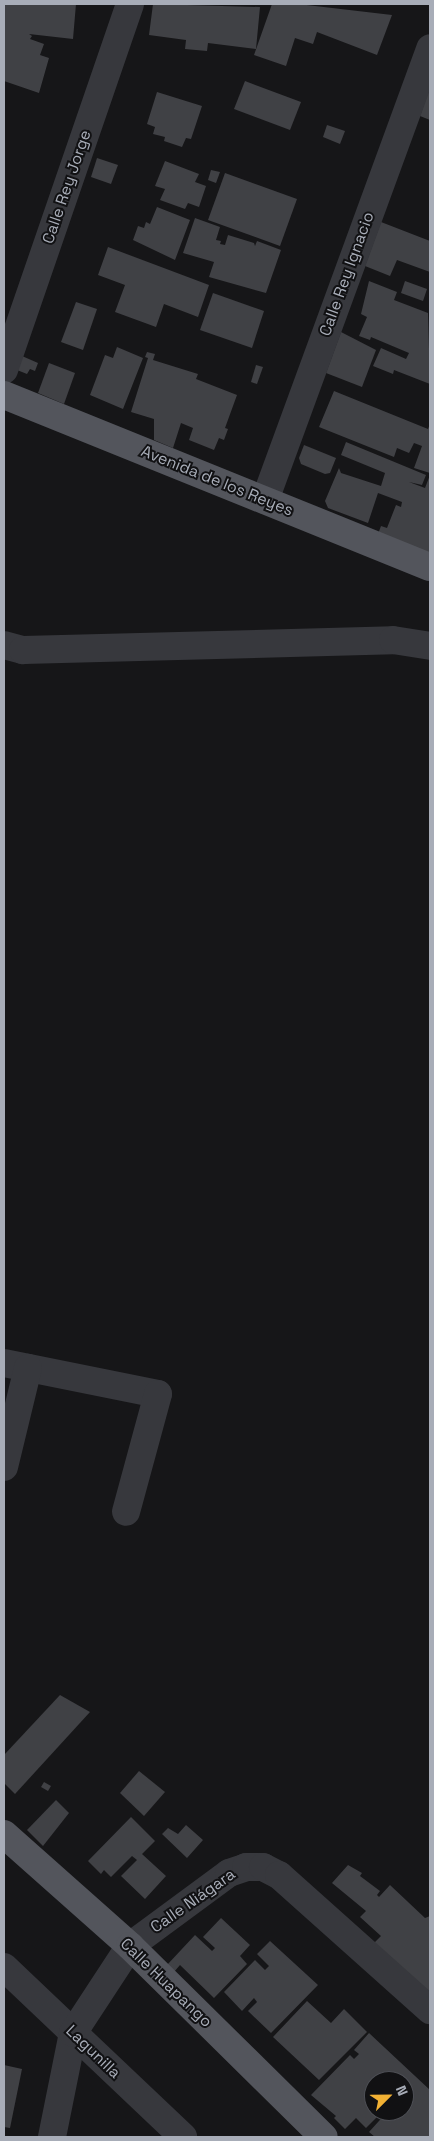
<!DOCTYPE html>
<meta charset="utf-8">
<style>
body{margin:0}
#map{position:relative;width:434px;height:2141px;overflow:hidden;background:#161618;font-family:"Space Grotesk",sans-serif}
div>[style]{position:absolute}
.building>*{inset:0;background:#404145}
.minor>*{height:28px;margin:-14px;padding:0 14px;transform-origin:14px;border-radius:14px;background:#37383d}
.major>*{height:28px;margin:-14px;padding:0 14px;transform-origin:14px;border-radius:14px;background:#53555c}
span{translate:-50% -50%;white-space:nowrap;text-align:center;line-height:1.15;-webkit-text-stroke:4px #111113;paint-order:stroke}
.street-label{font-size:16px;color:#a8adb8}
.frame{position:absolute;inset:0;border:5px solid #a8adb8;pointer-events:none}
.north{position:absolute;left:364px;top:2071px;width:50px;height:50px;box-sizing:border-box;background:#111113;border:1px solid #4d4f55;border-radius:50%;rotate:67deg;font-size:14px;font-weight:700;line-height:20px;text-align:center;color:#a8adb8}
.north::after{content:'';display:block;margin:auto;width:18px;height:22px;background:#f2b134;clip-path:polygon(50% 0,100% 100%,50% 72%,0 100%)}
</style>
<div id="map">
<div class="building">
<div style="clip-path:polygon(4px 4px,76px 4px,73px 39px,29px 34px,32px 36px,30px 39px,44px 44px,40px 55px,49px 58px,39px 93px,4px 81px)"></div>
<div style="clip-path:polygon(153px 4px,260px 7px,256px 49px,208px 43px,207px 51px,185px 49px,186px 40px,149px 35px)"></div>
<div style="clip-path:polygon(272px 4px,298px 4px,392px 15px,377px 55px,317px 32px,313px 44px,295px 38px,286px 66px,254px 55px)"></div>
<div style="clip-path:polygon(245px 81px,301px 102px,290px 130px,234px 109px)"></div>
<div style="clip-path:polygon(430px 87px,430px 120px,420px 116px)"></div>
<div style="clip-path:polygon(157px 92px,202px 106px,191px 139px,186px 138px,182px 147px,164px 141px,165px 137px,153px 134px,155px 127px,147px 124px)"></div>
<div style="clip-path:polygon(327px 125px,345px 131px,340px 144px,323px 137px)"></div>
<div style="clip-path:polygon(97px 158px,118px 165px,111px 184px,91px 177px)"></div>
<div style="clip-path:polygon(165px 161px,199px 174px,195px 182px,206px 186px,199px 207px,188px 203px,185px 209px,160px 200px,165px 189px,155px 186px)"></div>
<div style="clip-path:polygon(211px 170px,220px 172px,216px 183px,208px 180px)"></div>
<div style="clip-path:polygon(225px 173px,297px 199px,280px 246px,208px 220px)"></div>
<div style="clip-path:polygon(157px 207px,190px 220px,175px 260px,133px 240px,138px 226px,144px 228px,146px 222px,150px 224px)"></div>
<div style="clip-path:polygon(195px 218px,220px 227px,216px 240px,221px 241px,220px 244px,225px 245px,228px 235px,254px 243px,255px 246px,257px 241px,281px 250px,266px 293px,209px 277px,214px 262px,183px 253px)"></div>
<div style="clip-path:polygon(381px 222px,430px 241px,430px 272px,397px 260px,390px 276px,365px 266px)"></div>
<div style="clip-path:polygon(108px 247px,209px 285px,198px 317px,164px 304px,156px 327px,115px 312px,125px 285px,98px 275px)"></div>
<div style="clip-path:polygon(369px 281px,397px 292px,394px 300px,428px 313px,430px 384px,394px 370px,393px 374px,373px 366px,381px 348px,406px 359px,409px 353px,371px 337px,370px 340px,359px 336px,367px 317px,361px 314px)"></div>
<div style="clip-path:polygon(405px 281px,427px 289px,423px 301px,401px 293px)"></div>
<div style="clip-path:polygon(213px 293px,264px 311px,252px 348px,200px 330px)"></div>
<div style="clip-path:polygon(76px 302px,97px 309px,83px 350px,61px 342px)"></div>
<div style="clip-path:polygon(341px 332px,376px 350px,362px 387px,326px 373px)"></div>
<div style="clip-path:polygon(117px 347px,143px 358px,123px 409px,90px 395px,105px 355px,113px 358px)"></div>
<div style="clip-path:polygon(147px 352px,155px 354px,153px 360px,198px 374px,196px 379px,237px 395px,225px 428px,228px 429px,224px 440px,219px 438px,214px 450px,189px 440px,193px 428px,181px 423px,173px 448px,154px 440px,154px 419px,131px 412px,148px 358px,145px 357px)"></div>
<div style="clip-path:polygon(22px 356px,38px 363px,35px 371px,30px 369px,27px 374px,17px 370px)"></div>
<div style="clip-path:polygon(49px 363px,75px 373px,64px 404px,38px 393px)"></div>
<div style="clip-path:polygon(256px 365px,263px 367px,257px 384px,251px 382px)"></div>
<div style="clip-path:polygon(334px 391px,428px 429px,430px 424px,430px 473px,414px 468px,422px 446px,414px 443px,409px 453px,397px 448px,394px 457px,319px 427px)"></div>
<div style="clip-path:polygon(346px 442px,426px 475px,422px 485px,409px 482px,425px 488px,430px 475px,430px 556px,378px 534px,381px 526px,387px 528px,396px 505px,401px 507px,402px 502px,378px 493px,368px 523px,328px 508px,325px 501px,339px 468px,341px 473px,381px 486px,385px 473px,341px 455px)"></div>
<div style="clip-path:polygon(304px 445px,336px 458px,330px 473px,325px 474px,301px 464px,299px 458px)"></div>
<div style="clip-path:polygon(60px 1695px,90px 1712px,15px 1794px,4px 1783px,4px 1755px)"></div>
<div style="clip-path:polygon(139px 1771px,165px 1792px,144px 1816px,120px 1793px)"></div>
<div style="clip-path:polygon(44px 1782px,51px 1786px,48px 1791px,41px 1787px)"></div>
<div style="clip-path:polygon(56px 1800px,69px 1813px,43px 1846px,27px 1830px)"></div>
<div style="clip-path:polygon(131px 1817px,155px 1841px,142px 1854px,166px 1876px,145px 1899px,121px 1876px,137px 1860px,132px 1856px,111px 1877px,104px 1870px,101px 1874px,88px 1861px)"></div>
<div style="clip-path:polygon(186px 1825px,203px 1840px,187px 1858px,162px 1834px,168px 1828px,178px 1834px)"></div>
<div style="clip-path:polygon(348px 1865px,362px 1873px,360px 1876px,380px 1891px,377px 1895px,379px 1897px,390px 1885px,425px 1918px,430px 1916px,430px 2004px,372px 1945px,381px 1936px,360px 1917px,366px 1911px,332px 1883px)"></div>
<div style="clip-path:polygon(221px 1918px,250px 1945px,240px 1956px,247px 1964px,214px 1998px,180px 1965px,174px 1972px,167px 1965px,195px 1935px,212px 1951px,215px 1948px,203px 1937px)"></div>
<div style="clip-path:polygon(270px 1941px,318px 1985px,271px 2033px,248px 2011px,257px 2002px,254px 1998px,242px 2011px,224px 1992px,255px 1960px,265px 1970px,269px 1966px,257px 1954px)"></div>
<div style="clip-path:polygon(307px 2001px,331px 2023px,344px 2009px,367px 2032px,319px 2080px,273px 2037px)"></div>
<div style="clip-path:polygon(369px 2033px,430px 2090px,430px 2137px,375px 2137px,369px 2132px,388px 2111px,404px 2111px,404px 2081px,374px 2081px,374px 2111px,383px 2111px,366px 2128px,356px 2118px,345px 2129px,334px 2118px,336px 2116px,311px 2095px,350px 2055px,354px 2059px,359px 2054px,354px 2050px)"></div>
<div style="clip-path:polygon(4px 2065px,22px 2069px,10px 2128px,4px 2127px)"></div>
</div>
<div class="minor">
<div style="left:4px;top:370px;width:387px;rotate:-71deg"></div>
<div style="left:265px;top:500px;width:481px;rotate:-69.9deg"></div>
<div style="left:4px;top:645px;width:20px;rotate:15deg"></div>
<div style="left:23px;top:650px;width:370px;rotate:-1.5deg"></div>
<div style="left:393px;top:640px;width:37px;rotate:9deg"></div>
<div style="left:4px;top:1363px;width:157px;rotate:11.4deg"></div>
<div style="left:158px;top:1394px;width:122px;rotate:105.2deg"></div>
<div style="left:4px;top:1467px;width:102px;rotate:-76.4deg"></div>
<div style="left:4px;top:1967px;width:247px;rotate:43.5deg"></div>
<div style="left:52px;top:2137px;width:106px;rotate:-78.6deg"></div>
<div style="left:73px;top:2033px;width:104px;rotate:-56.8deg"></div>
<div style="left:130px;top:1946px;width:123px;rotate:-36.4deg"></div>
<div style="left:229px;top:1873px;width:18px;rotate:-19deg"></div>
<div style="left:246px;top:1867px;width:17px"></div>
<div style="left:263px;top:1867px;width:18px;rotate:27deg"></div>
<div style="left:279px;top:1875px;width:203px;rotate:41.8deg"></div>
</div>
<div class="major">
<div style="left:4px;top:395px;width:459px;rotate:22deg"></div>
<div style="left:4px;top:1834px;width:169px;rotate:41.6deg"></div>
<div style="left:130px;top:1946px;width:272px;rotate:44.6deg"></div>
</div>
<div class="street-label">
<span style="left:67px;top:187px;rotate:-71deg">Calle Rey Jorge</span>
<span style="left:347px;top:274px;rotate:-70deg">Calle Rey Ignacio</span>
<span style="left:217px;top:481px;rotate:22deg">Avenida de los Reyes</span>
<span style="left:193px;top:1901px;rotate:-35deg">Calle Niágara</span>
<span style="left:166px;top:1983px;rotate:44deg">Calle Huapango</span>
<span style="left:93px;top:2052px;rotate:44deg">Lagunilla</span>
</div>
<div class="frame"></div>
<div class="north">N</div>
</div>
